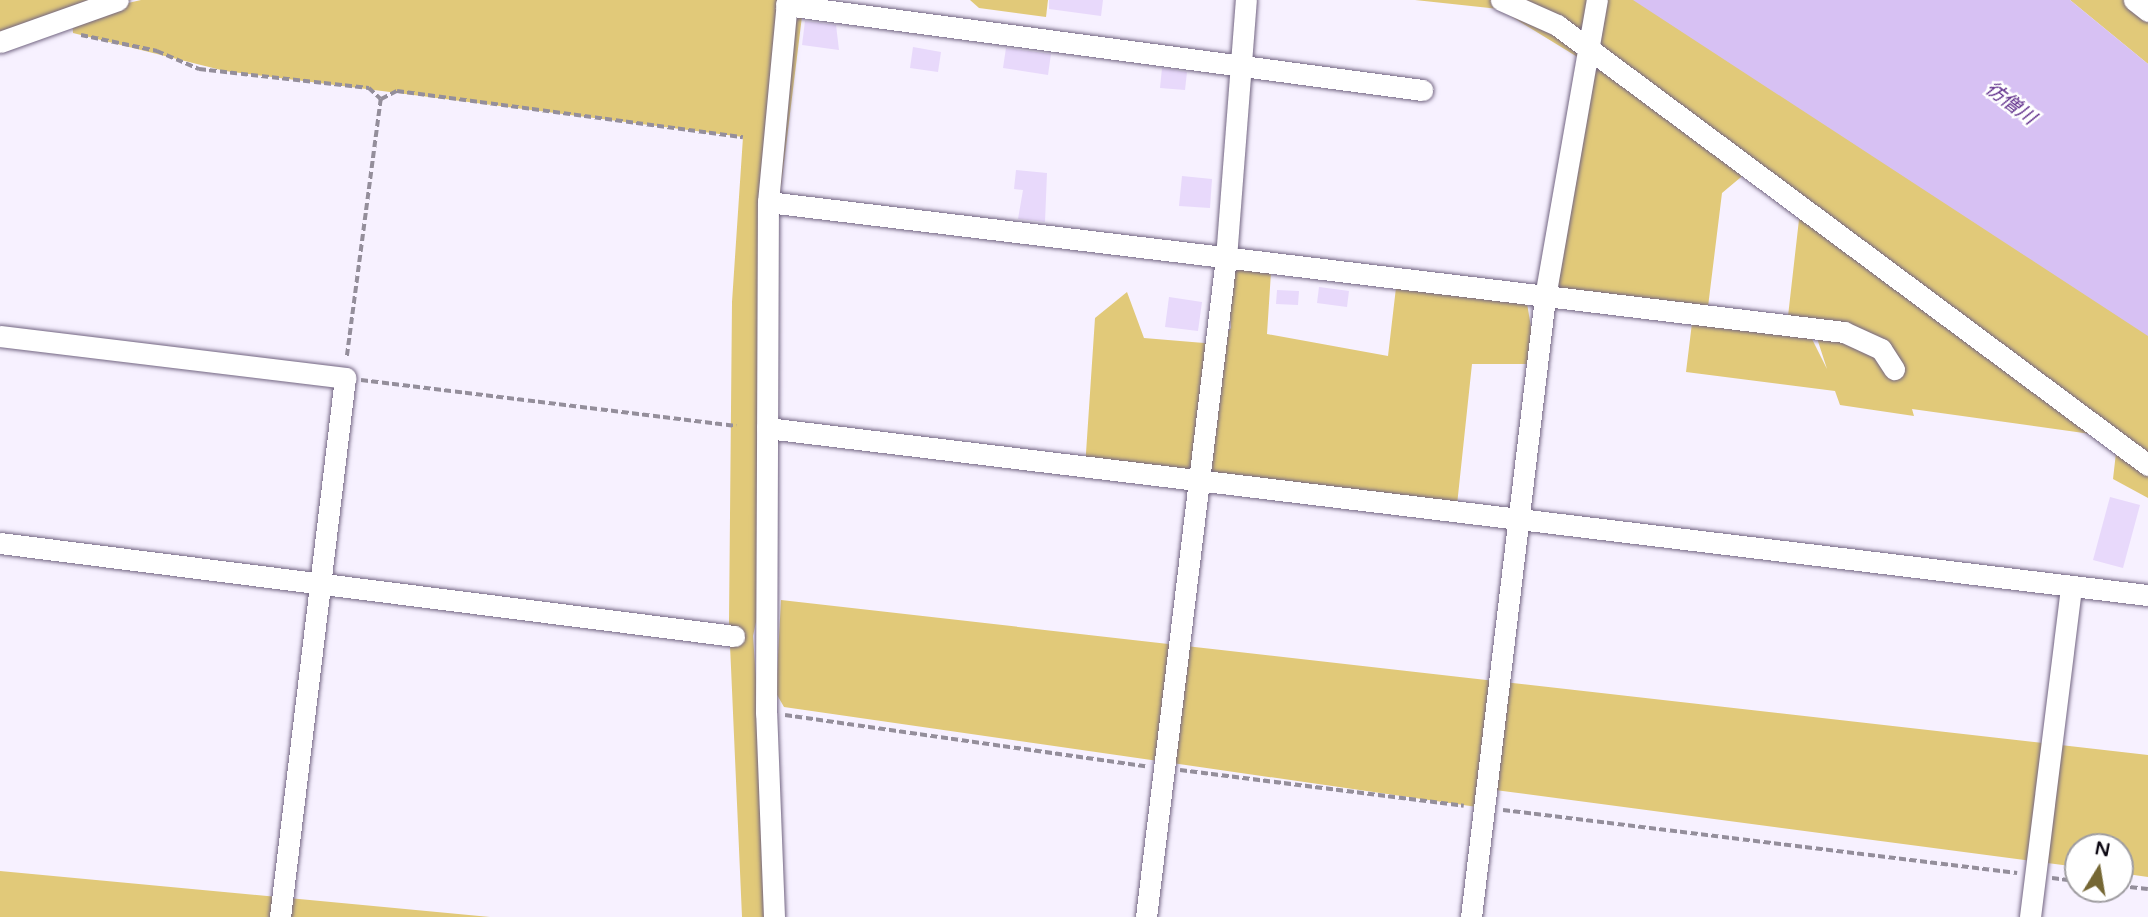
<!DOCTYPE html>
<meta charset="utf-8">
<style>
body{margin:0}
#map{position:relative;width:2148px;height:917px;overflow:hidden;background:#f7f1ff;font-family:"Varela Round","Noto Sans JP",sans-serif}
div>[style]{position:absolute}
.green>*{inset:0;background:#e1c979}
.water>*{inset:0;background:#d7c1f3}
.building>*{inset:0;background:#e8d9fb}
.path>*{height:3.5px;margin-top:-1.75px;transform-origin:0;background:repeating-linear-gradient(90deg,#948e9b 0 7px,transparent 0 10.5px)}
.roads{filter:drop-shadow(0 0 2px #726582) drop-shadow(0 0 2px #726582)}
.minor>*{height:21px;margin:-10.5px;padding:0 10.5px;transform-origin:10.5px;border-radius:10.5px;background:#fff}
span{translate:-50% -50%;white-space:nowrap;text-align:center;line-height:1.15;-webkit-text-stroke:5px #fff;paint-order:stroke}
.water-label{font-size:19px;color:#5d2a89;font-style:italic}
.north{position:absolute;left:2064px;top:833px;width:70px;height:70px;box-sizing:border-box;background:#fff;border:2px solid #9f9da1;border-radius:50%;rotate:11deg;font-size:19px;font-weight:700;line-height:28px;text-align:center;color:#0f0a15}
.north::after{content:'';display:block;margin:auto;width:24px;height:32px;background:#756734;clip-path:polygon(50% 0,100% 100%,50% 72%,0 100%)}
</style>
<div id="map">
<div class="green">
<div style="clip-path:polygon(0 0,131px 0,85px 13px,141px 0,804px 0,767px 300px,765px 580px,753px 636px,773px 917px,742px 917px,729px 622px,732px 302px,743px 137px,225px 71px,73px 33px,72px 17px,0 43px)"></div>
<div style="clip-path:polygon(970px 0,1048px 0,1046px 17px,979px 8px)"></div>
<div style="clip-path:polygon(1415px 0,1638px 0,2148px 333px,2148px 498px,2113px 479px,2117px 444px,2105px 436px,1912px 409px,1914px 416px,1840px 405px,1835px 391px,1686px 372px,1692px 323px,1810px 335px,1827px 369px,1814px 329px,1787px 325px,1801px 202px,1753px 167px,1722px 193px,1707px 315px,1545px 297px,1584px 61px,1499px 9px)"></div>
<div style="clip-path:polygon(2070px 0,2148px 0,2148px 64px)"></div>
<div style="clip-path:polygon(1226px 258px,1271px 272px,1267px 334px,1388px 356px,1397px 279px,1527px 303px,1537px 364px,1472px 364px,1457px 505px,1085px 468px,1095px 318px,1127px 292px,1144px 338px,1216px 344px,1231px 328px)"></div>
<div style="clip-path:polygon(781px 600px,2148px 755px,2148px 877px,2120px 873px,2120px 847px,2078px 847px,2078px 867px,1495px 790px,1484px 808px,784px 707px,776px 693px)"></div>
<div style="clip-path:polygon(0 871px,490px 917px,0 917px)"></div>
</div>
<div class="water">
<div style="clip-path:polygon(1633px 0,2070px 0,2148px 64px,2148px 336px)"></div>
</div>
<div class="building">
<div style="clip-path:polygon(1049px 0,1103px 0,1101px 16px,1049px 9px)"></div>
<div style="clip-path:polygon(805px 21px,836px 25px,839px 50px,802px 45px)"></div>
<div style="clip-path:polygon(913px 47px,941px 52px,938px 72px,910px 68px)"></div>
<div style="clip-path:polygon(1006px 48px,1051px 54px,1048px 75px,1003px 68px)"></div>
<div style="clip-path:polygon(1162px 68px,1187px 72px,1185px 90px,1160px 88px)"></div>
<div style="clip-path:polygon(1016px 170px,1047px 173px,1045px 222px,1018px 219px,1023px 190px,1014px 189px)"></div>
<div style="clip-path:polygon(1182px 176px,1212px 179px,1210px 208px,1179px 206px)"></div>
<div style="clip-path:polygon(1319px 287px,1349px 291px,1347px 307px,1317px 303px)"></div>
<div style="clip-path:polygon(1277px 290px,1299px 291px,1298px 305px,1276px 304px)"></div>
<div style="clip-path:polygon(1169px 297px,1202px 302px,1198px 331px,1165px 327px)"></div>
<div style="clip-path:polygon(2110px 497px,2140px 505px,2123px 568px,2093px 560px)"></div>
</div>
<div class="path">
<div style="left:81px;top:35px;width:78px;rotate:11.9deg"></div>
<div style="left:157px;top:51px;width:46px;rotate:23.2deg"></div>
<div style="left:199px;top:69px;width:171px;rotate:6.4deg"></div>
<div style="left:369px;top:88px;width:16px;rotate:43deg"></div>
<div style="left:381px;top:99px;width:262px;rotate:97.5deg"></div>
<div style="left:381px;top:99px;width:18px;rotate:-27deg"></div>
<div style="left:397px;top:91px;width:349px;rotate:7.6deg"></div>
<div style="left:361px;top:380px;width:378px;rotate:7deg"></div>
<div style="left:785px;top:715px;width:364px;rotate:8.1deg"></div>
<div style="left:1180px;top:770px;width:286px;rotate:7.2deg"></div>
<div style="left:1503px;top:810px;width:518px;rotate:6.99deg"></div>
<div style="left:2052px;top:878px;width:26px;rotate:7deg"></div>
<div style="left:2120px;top:886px;width:28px;rotate:6deg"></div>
</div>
<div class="roads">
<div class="minor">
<div style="left:1501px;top:0;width:61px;rotate:24.1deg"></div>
<div style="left:1557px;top:25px;width:737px;rotate:36.67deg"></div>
<div style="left:2134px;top:0;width:18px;rotate:38deg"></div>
<div style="left:786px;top:5px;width:642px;rotate:7.61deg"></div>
<div style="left:0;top:42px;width:125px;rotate:-19.6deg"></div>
<div style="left:768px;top:202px;width:1084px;rotate:6.89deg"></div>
<div style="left:1844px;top:332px;width:41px;rotate:24.7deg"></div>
<div style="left:1881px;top:349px;width:24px;rotate:57deg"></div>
<div style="left:0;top:336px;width:348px;rotate:6.9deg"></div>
<div style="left:345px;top:378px;width:543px;rotate:96.88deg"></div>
<div style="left:767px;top:428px;width:1391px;rotate:6.9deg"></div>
<div style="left:0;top:543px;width:740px;rotate:7.22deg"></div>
<div style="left:774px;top:917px;width:204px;rotate:-92.2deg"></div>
<div style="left:766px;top:713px;width:511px;rotate:-89.78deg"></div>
<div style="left:768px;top:202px;width:203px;rotate:-84.6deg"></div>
<div style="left:1146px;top:917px;width:664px;rotate:-83.08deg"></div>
<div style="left:1226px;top:258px;width:259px;rotate:-85.6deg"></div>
<div style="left:1471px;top:917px;width:624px;rotate:-83.19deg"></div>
<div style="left:1545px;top:297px;width:302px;rotate:-80.1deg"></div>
<div style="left:2030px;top:917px;width:333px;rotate:-82.9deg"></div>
</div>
</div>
<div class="water-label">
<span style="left:2010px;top:104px;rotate:37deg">彷僧川</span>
</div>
<div class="north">N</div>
</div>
